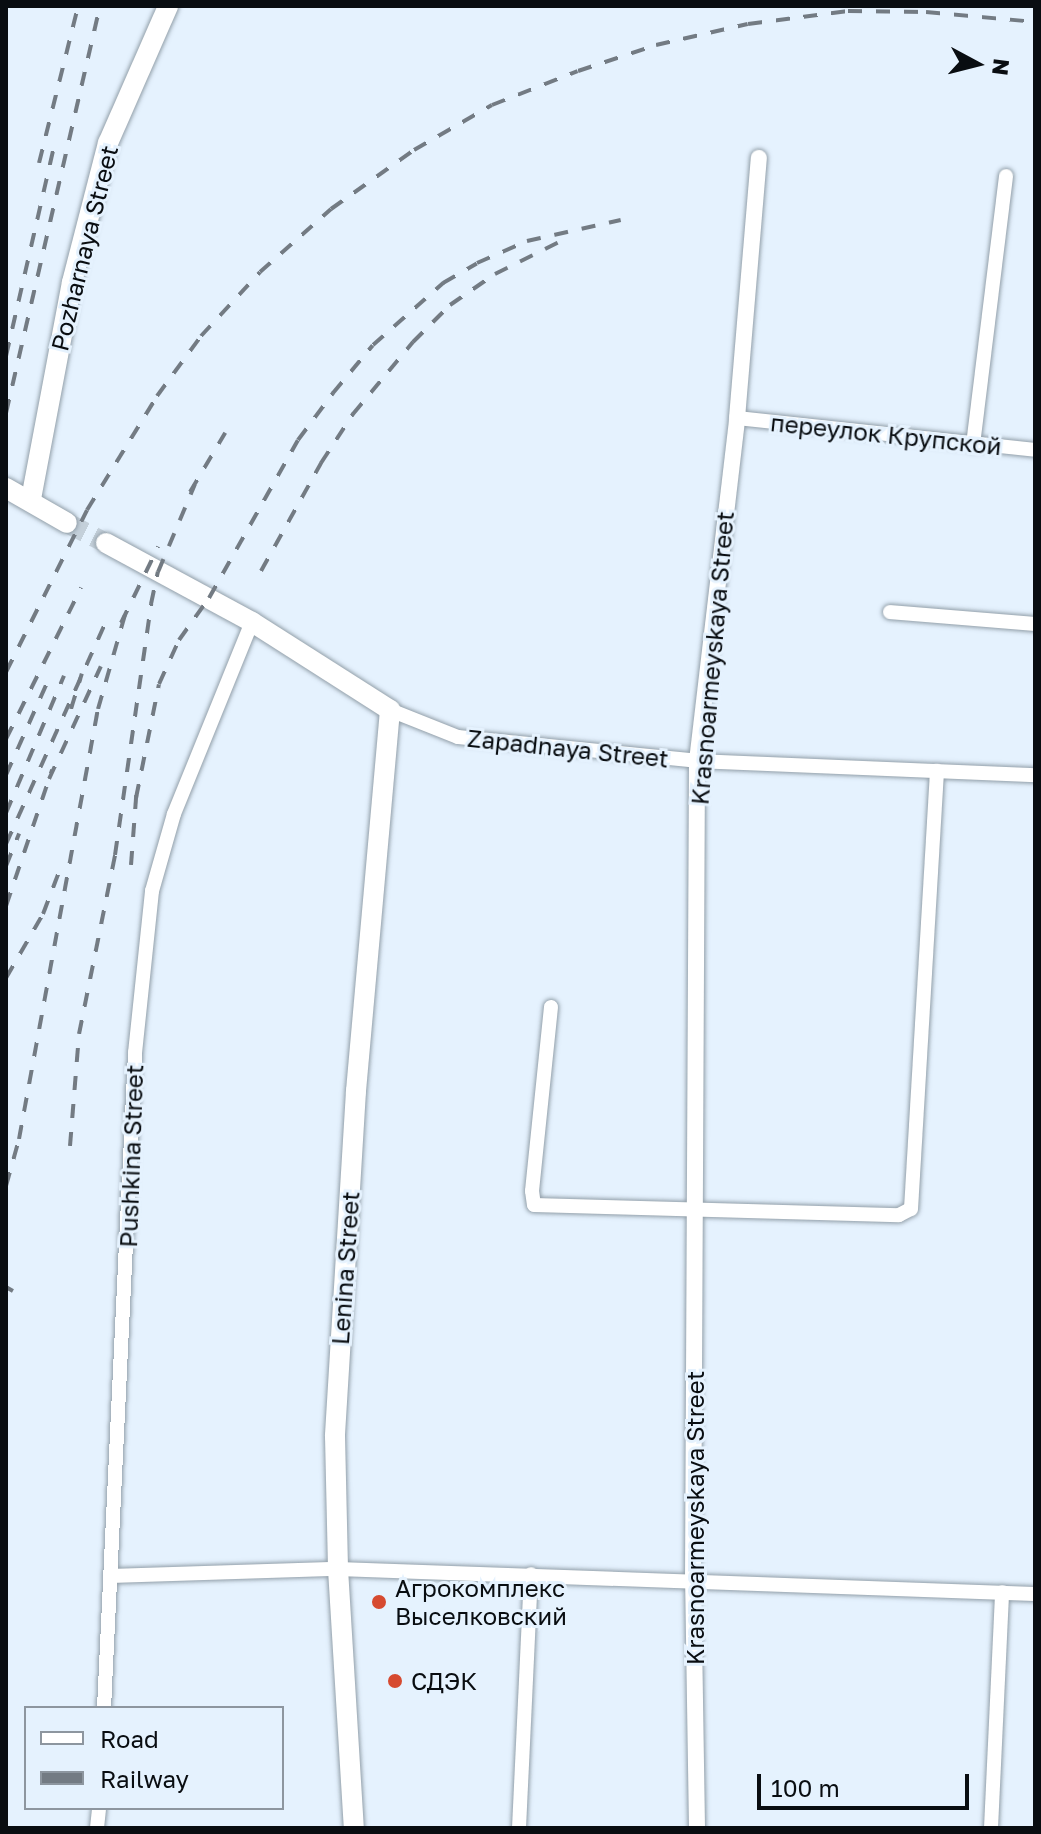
<!DOCTYPE html>
<meta charset="utf-8">
<style>
body{margin:0}
#map{position:relative;width:1041px;height:1834px;overflow:hidden;background:#e5f2fe;font-family:"Golos Text",sans-serif}
div>[style]{position:absolute}
.secondary-tunnel>*{height:20px;margin-top:-10px;transform-origin:0;background:repeating-linear-gradient(90deg,#c4d0da 0 20px,transparent 0 30px)}
.roads{filter:drop-shadow(0 0 2px #929fa9) drop-shadow(0 0 2px #929fa9)}
.minor>*{height:14px;margin:-7px;padding:0 7px;transform-origin:7px;border-radius:7px;background:#fff}
.tertiary>*{height:16px;margin:-8px;padding:0 8px;transform-origin:8px;border-radius:8px;background:#fff}
.secondary>*{height:20px;margin:-10px;padding:0 10px;transform-origin:10px;border-radius:10px;background:#fff}
.rail>*{height:4px;margin-top:-2px;transform-origin:0;background:repeating-linear-gradient(90deg,#737b83 0 14px,transparent 0 28px)}
.dots>*{width:22px;height:22px;translate:-50% -50%;box-sizing:border-box;border:4px solid #e5f2fe;border-radius:50%}
span{translate:-50% -50%;white-space:nowrap;text-align:center;line-height:1.15;-webkit-text-stroke:6px #e5f2fe;paint-order:stroke}
.street-label{font-size:24px;color:#090d11}
.poi-label{font-size:24px;color:#090d11}
.left{translate:0 -50%;text-align:left}
.frame{position:absolute;inset:0;border:8px solid #090d11;pointer-events:none}
.legend{position:absolute;left:24px;top:1706px;width:260px;height:104px;box-sizing:border-box;background:#e5f2fe;border:2px solid #8d969f;margin:0;padding:10px 14px;list-style:none;font-size:24px;color:#090d11}
.legend li{display:flex;align-items:center;gap:16px;height:40px}
.legend b{width:40px;border:2px solid #8d969f}
.north{position:absolute;left:937px;top:24px;width:80px;height:80px;-webkit-text-stroke:6px #e5f2fe;paint-order:stroke;rotate:97deg;font-size:22px;font-weight:700;line-height:32px;text-align:center;color:#090d11}
.north::after{content:'';display:block;margin:auto;width:28px;height:36px;background:#090d11;clip-path:polygon(50% 0,100% 100%,50% 72%,0 100%)}
.scale{position:absolute;left:757px;top:1774px;width:212px;height:36px;box-sizing:border-box;border:4px solid #090d11;border-top:0;padding-left:10px;font-size:24px;line-height:28px;white-space:nowrap;color:#090d11;-webkit-text-stroke:6px #e5f2fe;paint-order:stroke}
</style>
<div id="map">
<div class="secondary-tunnel">
<div style="left:67px;top:523px;width:44px;rotate:27.1deg"></div>
</div>
<div class="roads">
<div class="minor">
<div style="left:737px;top:418px;width:300px;rotate:6.1deg"></div>
<div style="left:973px;top:445px;width:271px;rotate:-83deg"></div>
<div style="left:890px;top:612px;width:145px;rotate:4.7deg"></div>
<div style="left:390px;top:710px;width:73px;rotate:21.7deg"></div>
<div style="left:458px;top:737px;width:240px;rotate:5.7deg"></div>
<div style="left:697px;top:761px;width:338px;rotate:2.4deg"></div>
<div style="left:551px;top:1007px;width:185px;rotate:95.9deg"></div>
<div style="left:532px;top:1191px;width:14px;rotate:82deg"></div>
<div style="left:534px;top:1205px;width:365px;rotate:1.6deg"></div>
<div style="left:899px;top:1215px;width:13px;rotate:-27deg"></div>
<div style="left:911px;top:1209px;width:439px;rotate:-86.6deg"></div>
<div style="left:110px;top:1576px;width:228px;rotate:-1.8deg"></div>
<div style="left:338px;top:1569px;width:697px;rotate:2.05deg"></div>
<div style="left:104px;top:1708px;width:656px;rotate:-87.29deg"></div>
<div style="left:135px;top:1053px;width:163px;rotate:-84deg"></div>
<div style="left:152px;top:891px;width:80px;rotate:-74.1deg"></div>
<div style="left:174px;top:814px;width:207px;rotate:-67.9deg"></div>
<div style="left:97px;top:1828px;width:20px;rotate:-84deg"></div>
<div style="left:519px;top:1828px;width:254px;rotate:-87.3deg"></div>
<div style="left:991px;top:1828px;width:236px;rotate:-87.3deg"></div>
</div>
<div class="tertiary">
<div style="left:697px;top:1828px;width:247px;rotate:-90.9deg"></div>
<div style="left:693px;top:1581px;width:820px;rotate:-89.72deg"></div>
<div style="left:697px;top:761px;width:345px;rotate:-83.3deg"></div>
<div style="left:737px;top:418px;width:261px;rotate:-85.2deg"></div>
</div>
<div class="secondary">
<div style="left:6px;top:488px;width:70px;rotate:29.8deg"></div>
<div style="left:31px;top:499px;width:221px;rotate:-79.3deg"></div>
<div style="left:72px;top:282px;width:144px;rotate:-75.5deg"></div>
<div style="left:108px;top:143px;width:150px;rotate:-66.3deg"></div>
<div style="left:106px;top:543px;width:166px;rotate:28.4deg"></div>
<div style="left:252px;top:622px;width:164px;rotate:32.5deg"></div>
<div style="left:390px;top:710px;width:383px;rotate:95.1deg"></div>
<div style="left:356px;top:1091px;width:346px;rotate:93.5deg"></div>
<div style="left:335px;top:1436px;width:133px;rotate:88.7deg"></div>
<div style="left:338px;top:1569px;width:259px;rotate:86.5deg"></div>
</div>
</div>
<div class="rail">
<div style="left:39px;top:163px;width:162px;rotate:-76deg"></div>
<div style="left:6px;top:356px;width:211px;rotate:-77.1deg"></div>
<div style="left:6px;top:413px;width:418px;rotate:-77deg"></div>
<div style="left:190px;top:492px;width:69px;rotate:-59.3deg"></div>
<div style="left:261px;top:571px;width:124px;rotate:-60.9deg"></div>
<div style="left:321px;top:463px;width:59px;rotate:-56.9deg"></div>
<div style="left:353px;top:414px;width:94px;rotate:-50.2deg"></div>
<div style="left:413px;top:342px;width:52px;rotate:-45deg"></div>
<div style="left:450px;top:305px;width:55px;rotate:-34.6deg"></div>
<div style="left:495px;top:274px;width:80px;rotate:-26.6deg"></div>
<div style="left:121px;top:623px;width:85px;rotate:-64deg"></div>
<div style="left:6px;top:672px;width:181px;rotate:-63.4deg"></div>
<div style="left:87px;top:510px;width:134px;rotate:-58.4deg"></div>
<div style="left:157px;top:396px;width:74px;rotate:-53.7deg"></div>
<div style="left:201px;top:336px;width:87px;rotate:-47.3deg"></div>
<div style="left:260px;top:272px;width:95px;rotate:-41.6deg"></div>
<div style="left:331px;top:209px;width:102px;rotate:-35.4deg"></div>
<div style="left:414px;top:150px;width:90px;rotate:-30deg"></div>
<div style="left:492px;top:105px;width:92px;rotate:-21.6deg"></div>
<div style="left:578px;top:71px;width:82px;rotate:-18.4deg"></div>
<div style="left:656px;top:45px;width:94px;rotate:-12.9deg"></div>
<div style="left:748px;top:24px;width:101px;rotate:-7.4deg"></div>
<div style="left:848px;top:11px;width:78px;rotate:0.7deg"></div>
<div style="left:926px;top:12px;width:109px;rotate:5.2deg"></div>
<div style="left:71px;top:709px;width:37px;rotate:-73deg"></div>
<div style="left:6px;top:739px;width:169px;rotate:-63.6deg"></div>
<div style="left:6px;top:775px;width:111px;rotate:-66deg"></div>
<div style="left:49px;top:779px;width:124px;rotate:-65.3deg"></div>
<div style="left:136px;top:798px;width:116px;rotate:-78.6deg"></div>
<div style="left:159px;top:684px;width:48px;rotate:-65.6deg"></div>
<div style="left:179px;top:640px;width:52px;rotate:-54.5deg"></div>
<div style="left:209px;top:598px;width:181px;rotate:-60.6deg"></div>
<div style="left:298px;top:440px;width:59px;rotate:-53.3deg"></div>
<div style="left:333px;top:393px;width:62px;rotate:-50.2deg"></div>
<div style="left:373px;top:345px;width:94px;rotate:-41.5deg"></div>
<div style="left:443px;top:283px;width:39px;rotate:-30deg"></div>
<div style="left:477px;top:263px;width:55px;rotate:-23.7deg"></div>
<div style="left:527px;top:241px;width:96px;rotate:-12.6deg"></div>
<div style="left:6px;top:813px;width:149px;rotate:-67.1deg"></div>
<div style="left:6px;top:844px;width:239px;rotate:-65.8deg"></div>
<div style="left:131px;top:865px;width:79px;rotate:-85.7deg"></div>
<div style="left:6px;top:866px;width:35px;rotate:-68deg"></div>
<div style="left:6px;top:906px;width:144px;rotate:-71.3deg"></div>
<div style="left:6px;top:978px;width:74px;rotate:-60deg"></div>
<div style="left:43px;top:914px;width:53px;rotate:-69.2deg"></div>
<div style="left:70px;top:1146px;width:112px;rotate:-85.4deg"></div>
<div style="left:79px;top:1034px;width:183px;rotate:-78.6deg"></div>
<div style="left:115px;top:855px;width:254px;rotate:-81.8deg"></div>
<div style="left:151px;top:604px;width:33px;rotate:-78deg"></div>
<div style="left:158px;top:572px;width:95px;rotate:-67.2deg"></div>
<div style="left:6px;top:1186px;width:49px;rotate:-74.5deg"></div>
<div style="left:19px;top:1139px;width:437px;rotate:-79.6deg"></div>
<div style="left:98px;top:709px;width:98px;rotate:-74deg"></div>
<div style="left:6px;top:1287px;width:8px;rotate:30deg"></div>
</div>
<div class="dots">
<div style="left:379px;top:1602px;background:#d64a30"></div>
<div style="left:395px;top:1681px;background:#d64a30"></div>
</div>
<div class="street-label">
<span style="left:84px;top:248px;rotate:-76deg">Pozharnaya Street</span>
<span style="left:886px;top:434px;rotate:6deg">переулок Крупской</span>
<span style="left:712px;top:658px;rotate:-85deg">Krasnoarmeyskaya Street</span>
<span style="left:568px;top:748px;rotate:6deg">Zapadnaya Street</span>
<span style="left:131px;top:1156px;rotate:-88deg">Pushkina Street</span>
<span style="left:345px;top:1268px;rotate:-86deg">Lenina Street</span>
<span style="left:695px;top:1518px;rotate:-90deg">Krasnoarmeyskaya Street</span>
</div>
<div class="poi-label">
<span class="left" style="left:395px;top:1602px">Агрокомплекс<br>Выселковский</span>
<span class="left" style="left:411px;top:1681px">СДЭК</span>
</div>
<div class="frame"></div>
<ul class="legend">
<li><b style="height:10px;background:#fff"></b>Road</li>
<li><b style="height:10px;background:#737b83"></b>Railway</li>
</ul>
<div class="north">N</div>
<div class="scale">100 m</div>
</div>
